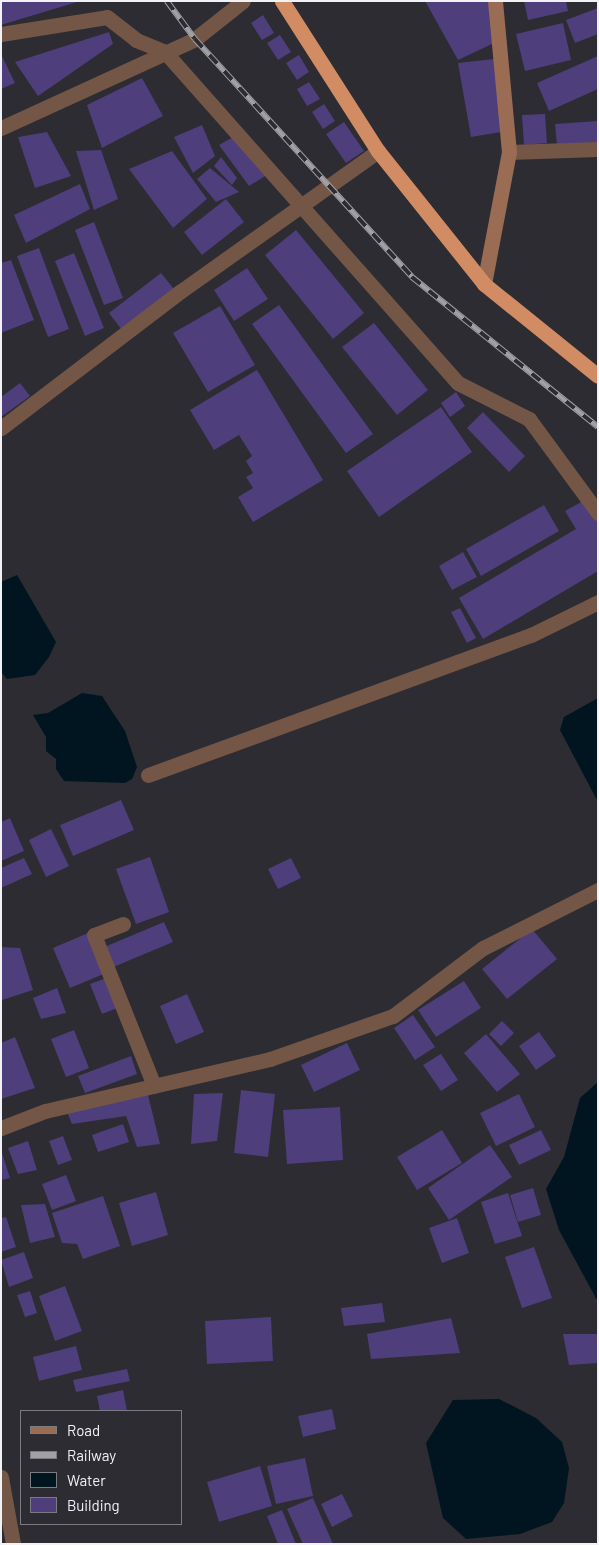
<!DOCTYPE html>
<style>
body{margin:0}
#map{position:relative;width:599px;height:1545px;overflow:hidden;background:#2c2c32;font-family:Barlow,sans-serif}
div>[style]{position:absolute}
.water>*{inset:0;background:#00151f}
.building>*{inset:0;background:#4e3e7c}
.street>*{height:15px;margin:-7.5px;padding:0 7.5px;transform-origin:7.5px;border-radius:7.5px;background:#735646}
.secondary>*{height:15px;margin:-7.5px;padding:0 7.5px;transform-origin:7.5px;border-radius:7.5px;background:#996c53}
.highway>*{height:15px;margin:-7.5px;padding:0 7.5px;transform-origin:7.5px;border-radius:7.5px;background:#d28c64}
.rail>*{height:5.5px;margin-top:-2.75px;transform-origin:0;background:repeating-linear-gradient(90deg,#2c2c32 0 11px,#a0a0a5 0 22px);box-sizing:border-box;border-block:1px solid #a0a0a5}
span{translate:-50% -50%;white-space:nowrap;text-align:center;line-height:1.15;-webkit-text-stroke:4px #2c2c32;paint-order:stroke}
.frame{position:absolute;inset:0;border:2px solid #f2f2f6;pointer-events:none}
.legend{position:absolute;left:20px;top:1410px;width:162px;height:115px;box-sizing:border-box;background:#2c2c32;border:1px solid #7b7b80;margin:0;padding:6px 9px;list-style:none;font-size:15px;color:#f2f2f6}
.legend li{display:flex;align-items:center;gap:10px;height:25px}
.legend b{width:25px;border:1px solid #7b7b80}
</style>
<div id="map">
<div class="water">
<div style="clip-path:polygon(17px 575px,56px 642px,49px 657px,35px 675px,7px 679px,1px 672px,1px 582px)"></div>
<div style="clip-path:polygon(82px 693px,102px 696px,125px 731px,137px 767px,132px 779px,125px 783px,64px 781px,56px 769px,56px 759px,46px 751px,46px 737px,33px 715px,48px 713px)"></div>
<div style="clip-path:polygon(598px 698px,598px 802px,560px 730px,564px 717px)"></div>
<div style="clip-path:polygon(598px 1082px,598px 1302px,559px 1230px,546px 1189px,564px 1157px,580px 1098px)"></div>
<div style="clip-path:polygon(499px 1399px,536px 1418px,562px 1442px,569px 1468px,564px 1503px,552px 1522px,520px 1534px,466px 1539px,443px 1518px,426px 1443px,453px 1400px)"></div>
</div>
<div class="building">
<div style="clip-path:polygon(1px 1px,77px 1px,77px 2px,1px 25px)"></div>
<div style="clip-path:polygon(425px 1px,489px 1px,494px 43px,458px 60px)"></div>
<div style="clip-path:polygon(524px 1px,566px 1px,568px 11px,528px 20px)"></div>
<div style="clip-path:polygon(598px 8px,598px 34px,575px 43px,566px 20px)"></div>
<div style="clip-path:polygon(263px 15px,274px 33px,262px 40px,251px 23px)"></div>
<div style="clip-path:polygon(563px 23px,571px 60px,525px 71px,516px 34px)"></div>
<div style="clip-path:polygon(109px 32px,113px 44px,38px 96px,15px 62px)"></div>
<div style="clip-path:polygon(280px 35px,291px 52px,278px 60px,267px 43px)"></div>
<div style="clip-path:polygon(1px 54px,15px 83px,1px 89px)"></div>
<div style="clip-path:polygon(299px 55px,309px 72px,297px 80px,286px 63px)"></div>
<div style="clip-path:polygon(598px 56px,598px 89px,549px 111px,537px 83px)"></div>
<div style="clip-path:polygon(494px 59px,501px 132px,471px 137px,458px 63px)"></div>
<div style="clip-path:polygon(142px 78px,163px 116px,102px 148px,87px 105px)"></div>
<div style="clip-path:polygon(309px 82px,320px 99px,307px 106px,297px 89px)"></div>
<div style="clip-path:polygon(324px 104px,335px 121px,323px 129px,312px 112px)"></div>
<div style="clip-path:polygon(545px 114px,547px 143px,524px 145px,522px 115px)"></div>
<div style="clip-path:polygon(598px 121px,598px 143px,557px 145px,555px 124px)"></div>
<div style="clip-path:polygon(344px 122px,364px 151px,346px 163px,326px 134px)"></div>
<div style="clip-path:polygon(202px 125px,215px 156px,193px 173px,174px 137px)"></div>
<div style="clip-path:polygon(47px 132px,71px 176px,35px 188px,18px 137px)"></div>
<div style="clip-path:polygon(233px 137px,267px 175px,249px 186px,219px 145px)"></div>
<div style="clip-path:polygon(101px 150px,118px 199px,94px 210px,76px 151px)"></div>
<div style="clip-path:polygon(172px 151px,207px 199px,173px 228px,129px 169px)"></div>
<div style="clip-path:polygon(221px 157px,237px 178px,232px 185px,214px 166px)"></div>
<div style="clip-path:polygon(210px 168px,239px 192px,216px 202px,197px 179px)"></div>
<div style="clip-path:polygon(80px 184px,90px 209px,26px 243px,14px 215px)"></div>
<div style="clip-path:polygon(226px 199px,244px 222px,202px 255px,184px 232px)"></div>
<div style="clip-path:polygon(94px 222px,123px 298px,104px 305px,75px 230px)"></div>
<div style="clip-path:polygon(296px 230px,364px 313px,333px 339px,265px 255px)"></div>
<div style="clip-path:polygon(39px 248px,69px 329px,48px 337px,17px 256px)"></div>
<div style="clip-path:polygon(74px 253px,104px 328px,85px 336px,55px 261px)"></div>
<div style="clip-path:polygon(11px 260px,34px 320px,1px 333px,1px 263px)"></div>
<div style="clip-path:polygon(247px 268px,268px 299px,234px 321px,214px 290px)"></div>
<div style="clip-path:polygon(161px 273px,174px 289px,122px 330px,109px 313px)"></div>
<div style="clip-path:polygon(279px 305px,373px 434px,346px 453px,252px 324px)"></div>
<div style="clip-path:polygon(220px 306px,255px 365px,208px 392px,173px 333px)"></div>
<div style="clip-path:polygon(374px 323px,428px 390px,397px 415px,342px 347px)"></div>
<div style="clip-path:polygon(257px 370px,323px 480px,253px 522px,238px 497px,253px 488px,246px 477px,253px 473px,246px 461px,252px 456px,239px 435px,214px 450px,190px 410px)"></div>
<div style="clip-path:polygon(20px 383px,30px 396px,1px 417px,1px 397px)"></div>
<div style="clip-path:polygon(456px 392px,465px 406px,450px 417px,441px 403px)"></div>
<div style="clip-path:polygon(441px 407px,472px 452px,379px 517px,347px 471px)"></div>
<div style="clip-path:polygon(483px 412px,525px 456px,509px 472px,467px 428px)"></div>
<div style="clip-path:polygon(583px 501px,598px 523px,598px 571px,483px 639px,459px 598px,576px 529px,565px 511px)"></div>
<div style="clip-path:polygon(544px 505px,559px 531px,481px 576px,466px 549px)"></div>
<div style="clip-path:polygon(463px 552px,477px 577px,452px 590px,439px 566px)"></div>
<div style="clip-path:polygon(460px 608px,476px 638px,467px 643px,451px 612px)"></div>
<div style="clip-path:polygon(121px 800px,134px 830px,73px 856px,60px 825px)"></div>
<div style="clip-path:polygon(10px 818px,24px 851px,1px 861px,1px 822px)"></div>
<div style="clip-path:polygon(51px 829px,69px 866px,46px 877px,29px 840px)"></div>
<div style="clip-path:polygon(150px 857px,169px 912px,136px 924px,116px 869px)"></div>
<div style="clip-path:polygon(24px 858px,32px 874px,1px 888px,1px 868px)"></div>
<div style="clip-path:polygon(291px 858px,301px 878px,278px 889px,268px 869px)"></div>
<div style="clip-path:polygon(164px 922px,173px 942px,111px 968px,102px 948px)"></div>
<div style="clip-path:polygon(532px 929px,557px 959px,507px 999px,482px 969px)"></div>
<div style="clip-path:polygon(88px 933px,106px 973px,70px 988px,53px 948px)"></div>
<div style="clip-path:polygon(1px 947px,20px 948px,33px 990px,2px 1000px)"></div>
<div style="clip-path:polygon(109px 977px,120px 1007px,102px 1014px,90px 984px)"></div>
<div style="clip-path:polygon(464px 981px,481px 1008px,436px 1037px,418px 1010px)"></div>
<div style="clip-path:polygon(57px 988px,66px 1013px,41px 1019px,33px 998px)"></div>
<div style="clip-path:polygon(187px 994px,204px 1032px,176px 1044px,160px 1006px)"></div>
<div style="clip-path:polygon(413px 1015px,435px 1047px,415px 1060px,394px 1028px)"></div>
<div style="clip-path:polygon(502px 1021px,514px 1033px,501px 1046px,489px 1034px)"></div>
<div style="clip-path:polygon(74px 1030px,89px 1068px,66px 1077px,51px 1039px)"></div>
<div style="clip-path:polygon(539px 1032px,556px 1056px,536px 1070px,519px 1046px)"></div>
<div style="clip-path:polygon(486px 1034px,520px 1074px,497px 1092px,464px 1053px)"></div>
<div style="clip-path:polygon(15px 1037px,35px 1088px,1px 1099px,1px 1043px)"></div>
<div style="clip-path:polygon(347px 1043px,360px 1070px,314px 1092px,301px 1065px)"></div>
<div style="clip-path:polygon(441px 1054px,458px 1080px,441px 1091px,423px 1065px)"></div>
<div style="clip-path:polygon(131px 1056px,137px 1074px,85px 1093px,78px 1076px)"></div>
<div style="clip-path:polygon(241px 1090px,275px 1094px,268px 1157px,234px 1153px)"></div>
<div style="clip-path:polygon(223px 1093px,217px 1141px,191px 1144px,194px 1094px)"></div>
<div style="clip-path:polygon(519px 1094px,535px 1127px,496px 1146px,480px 1113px)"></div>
<div style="clip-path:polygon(148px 1095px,160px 1144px,137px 1147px,126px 1116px,72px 1124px,67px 1112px)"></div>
<div style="clip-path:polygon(340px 1107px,343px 1160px,287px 1164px,283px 1110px)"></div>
<div style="clip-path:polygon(123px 1124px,129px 1142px,98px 1152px,92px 1135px)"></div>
<div style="clip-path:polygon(442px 1130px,462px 1163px,417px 1190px,397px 1157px)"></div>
<div style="clip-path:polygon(541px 1130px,551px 1150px,519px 1165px,509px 1145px)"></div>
<div style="clip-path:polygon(63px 1136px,72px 1160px,58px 1165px,49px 1141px)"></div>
<div style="clip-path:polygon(28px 1141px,37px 1170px,18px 1174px,8px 1148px)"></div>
<div style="clip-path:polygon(490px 1145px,512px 1177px,449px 1220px,428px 1188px)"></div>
<div style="clip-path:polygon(2px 1153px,10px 1178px,1px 1180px)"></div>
<div style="clip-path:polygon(66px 1175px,76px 1201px,52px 1210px,42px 1184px)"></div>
<div style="clip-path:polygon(533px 1188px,541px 1215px,518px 1222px,510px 1195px)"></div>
<div style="clip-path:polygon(156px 1192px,168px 1235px,132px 1246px,119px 1203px)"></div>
<div style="clip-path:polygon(508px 1193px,522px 1236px,495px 1244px,481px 1202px)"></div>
<div style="clip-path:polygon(103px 1196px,120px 1246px,83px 1259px,77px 1244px,62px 1243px,52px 1213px)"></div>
<div style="clip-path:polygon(45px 1204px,55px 1237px,30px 1243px,21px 1205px)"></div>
<div style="clip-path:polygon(6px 1217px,16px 1247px,1px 1252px,1px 1218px)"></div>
<div style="clip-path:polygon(457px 1218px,469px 1253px,442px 1263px,429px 1228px)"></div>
<div style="clip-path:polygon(534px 1247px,552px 1298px,522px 1308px,505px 1257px)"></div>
<div style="clip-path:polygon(24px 1252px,33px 1278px,9px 1287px,1px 1260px)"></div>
<div style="clip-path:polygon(65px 1286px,82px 1331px,55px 1341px,39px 1296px)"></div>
<div style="clip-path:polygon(30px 1291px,37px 1313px,25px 1317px,17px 1295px)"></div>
<div style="clip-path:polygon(382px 1303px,385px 1322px,344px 1326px,341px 1308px)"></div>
<div style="clip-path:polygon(271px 1317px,273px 1361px,207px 1364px,205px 1321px)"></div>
<div style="clip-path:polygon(451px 1318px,460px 1353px,371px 1359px,367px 1334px)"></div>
<div style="clip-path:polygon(563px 1334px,598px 1334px,598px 1363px,569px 1365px)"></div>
<div style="clip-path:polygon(76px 1346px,82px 1370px,39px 1381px,33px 1357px)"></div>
<div style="clip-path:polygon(127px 1369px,130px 1381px,76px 1392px,73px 1380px)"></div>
<div style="clip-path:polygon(123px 1390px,127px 1411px,100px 1411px,97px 1396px)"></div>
<div style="clip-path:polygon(332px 1409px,336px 1429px,303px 1437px,298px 1416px)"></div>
<div style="clip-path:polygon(305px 1458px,313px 1496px,276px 1504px,267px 1466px)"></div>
<div style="clip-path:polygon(260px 1466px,272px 1506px,219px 1522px,207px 1482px)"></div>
<div style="clip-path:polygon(342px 1494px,353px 1516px,332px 1527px,321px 1504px)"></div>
<div style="clip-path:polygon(313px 1498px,333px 1544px,303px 1544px,287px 1509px)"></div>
<div style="clip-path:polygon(282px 1510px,296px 1544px,278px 1544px,267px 1516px)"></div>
</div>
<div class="street">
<div style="left:1px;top:34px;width:107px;rotate:-9.1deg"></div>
<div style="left:107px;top:17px;width:37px;rotate:38deg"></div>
<div style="left:136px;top:40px;width:31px;rotate:22deg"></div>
<div style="left:165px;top:52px;width:442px;rotate:48.5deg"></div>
<div style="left:458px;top:383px;width:80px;rotate:26.9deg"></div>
<div style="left:529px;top:419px;width:117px;rotate:53.7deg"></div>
<div style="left:1px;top:128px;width:213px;rotate:-24.6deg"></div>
<div style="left:195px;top:39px;width:61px;rotate:-38.4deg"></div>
<div style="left:509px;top:152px;width:89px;rotate:-1.9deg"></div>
<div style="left:1px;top:428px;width:226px;rotate:-37.3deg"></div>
<div style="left:181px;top:291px;width:242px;rotate:-35.4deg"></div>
<div style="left:148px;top:775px;width:408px;rotate:-20.1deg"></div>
<div style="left:531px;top:635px;width:75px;rotate:-26.2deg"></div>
<div style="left:123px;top:924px;width:31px;rotate:159deg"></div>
<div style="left:94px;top:935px;width:162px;rotate:68.3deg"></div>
<div style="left:1px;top:1128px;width:47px;rotate:-21.1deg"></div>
<div style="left:45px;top:1111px;width:231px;rotate:-13deg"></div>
<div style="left:270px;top:1059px;width:130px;rotate:-19.3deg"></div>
<div style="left:393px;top:1016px;width:113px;rotate:-37.1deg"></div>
<div style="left:483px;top:948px;width:129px;rotate:-26.8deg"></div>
<div style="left:1px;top:1477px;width:68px;rotate:79.8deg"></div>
</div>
<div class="secondary">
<div style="left:484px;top:284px;width:134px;rotate:-79.3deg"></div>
<div style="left:509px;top:152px;width:152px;rotate:-95.3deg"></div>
</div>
<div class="highway">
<div style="left:282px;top:1px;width:178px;rotate:57.4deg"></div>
<div style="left:378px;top:151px;width:170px;rotate:51.4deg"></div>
<div style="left:484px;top:284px;width:146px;rotate:38.9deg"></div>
</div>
<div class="rail">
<div style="left:167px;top:1px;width:47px;rotate:53.6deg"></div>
<div style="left:195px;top:39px;width:322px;rotate:47.6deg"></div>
<div style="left:412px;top:277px;width:239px;rotate:38.9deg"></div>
</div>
<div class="frame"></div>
<ul class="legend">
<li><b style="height:6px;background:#996c53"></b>Road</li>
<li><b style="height:6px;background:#a0a0a5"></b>Railway</li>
<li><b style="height:14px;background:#00151f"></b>Water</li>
<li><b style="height:14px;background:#4e3e7c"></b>Building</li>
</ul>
</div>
